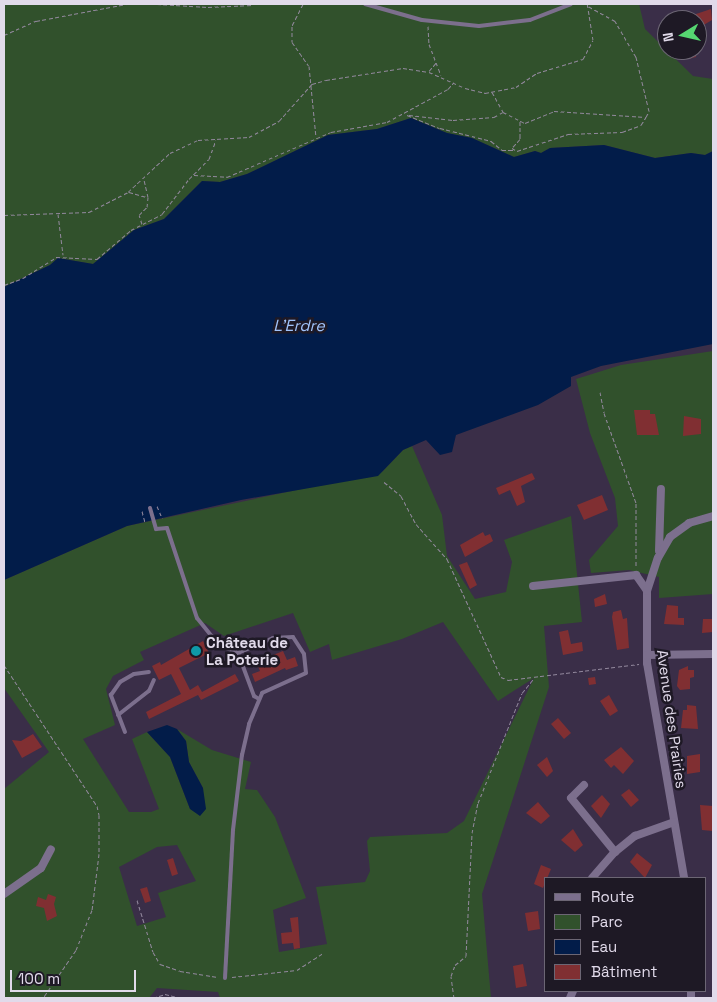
<!DOCTYPE html>
<meta charset="utf-8">
<style>
body{margin:0}
#map{position:relative;width:717px;height:1002px;overflow:hidden;background:#3a2e48;font-family:"Space Grotesk",sans-serif}
div>[style]{position:absolute}
.green>*{inset:0;background:#31512c}
.water>*{inset:0;background:#021c49}
.building>*{inset:0;background:#802f32}
.path>*{height:1px;margin-top:-0.5px;transform-origin:0;background:repeating-linear-gradient(90deg,#92889d 0 4px,transparent 0 6.5px)}
.lane>*{height:4px;margin:-2px;padding:0 2px;transform-origin:2px;border-radius:2px;background:#7c6f8d}
.street>*{height:8px;margin:-4px;padding:0 4px;transform-origin:4px;border-radius:4px;background:#7c6f8d}
.dots>*{width:14px;height:14px;translate:-50% -50%;box-sizing:border-box;border:2px solid #1e1925;border-radius:50%}
span{translate:-50% -50%;white-space:nowrap;text-align:center;line-height:1.15;-webkit-text-stroke:5px #1e1925;paint-order:stroke}
.poi-label{font-size:15px;color:#e1daea;font-weight:700}
.left{translate:0 -50%;text-align:left}
.street-label{font-size:15px;color:#e1daea}
.water-label{font-size:16px;color:#a1c3fa;font-style:italic}
.frame{position:absolute;inset:0;border:5px solid #e1daea;pointer-events:none}
.legend{position:absolute;left:544px;top:877px;width:162px;height:115px;box-sizing:border-box;background:#1e1925;border:1px solid #6c6674;margin:0;padding:6px 9px;list-style:none;font-size:15px;color:#e1daea}
.legend li{display:flex;align-items:center;gap:10px;height:25px}
.legend b{width:25px;border:1px solid #6c6674}
.north{position:absolute;left:657px;top:10px;width:50px;height:50px;box-sizing:border-box;background:#1e1925;border:1px solid #6c6674;border-radius:50%;rotate:261deg;font-size:14px;font-weight:700;line-height:20px;text-align:center;color:#e1daea}
.north::after{content:'';display:block;margin:auto;width:18px;height:22px;background:#56d671;clip-path:polygon(50% 0,100% 100%,50% 72%,0 100%)}
.scale{position:absolute;left:10px;top:970px;width:126px;height:22px;box-sizing:border-box;border:2px solid #e1daea;border-top:0;padding-left:6px;font-size:15px;line-height:18px;white-space:nowrap;color:#e1daea;-webkit-text-stroke:4px #1e1925;paint-order:stroke}
</style>
<div id="map">
<div class="green">
<div style="clip-path:polygon(4px 4px,639px 4px,645px 29px,693px 76px,713px 79px,713px 151px,705px 155px,691px 153px,655px 158px,604px 145px,550px 148px,541px 153px,535px 151px,514px 157px,472px 138px,447px 133px,411px 118px,377px 129px,328px 135px,247px 174px,220px 182px,202px 181px,164px 219px,134px 230px,93px 264px,58px 258px,50px 265px,4px 287px)"></div>
<div style="clip-path:polygon(713px 351px,713px 594px,659px 598px,659px 577px,629px 570px,591px 573px,589px 560px,618px 526px,615px 498px,590px 433px,576px 379px,621px 365px)"></div>
<div style="clip-path:polygon(evenodd,412px 446px,442px 515px,447px 556px,475px 599px,506px 592px,512px 562px,504px 540px,571px 516px,582px 622px,544px 626px,549px 687px,482px 894px,491px 998px,220px 998px,218px 992px,157px 988px,149px 998px,4px 998px,4px 789px,49px 752px,4px 688px,4px 580px,127px 526px,382px 472px,403px 450px,412px 446px,293px 613px,310px 652px,329px 644px,332px 660px,402px 639px,443px 622px,498px 701px,534px 678px,464px 821px,447px 833px,370px 837px,367px 841px,370px 871px,365px 882px,316px 887px,327px 944px,279px 952px,273px 910px,306px 898px,275px 817px,257px 790px,245px 789px,251px 762px,212px 750px,177px 729px,186px 741px,189px 762px,203px 788px,190px 809px,170px 757px,147px 732px,132px 739px,159px 809px,151px 812px,129px 812px,83px 739px,115px 725px,106px 689px,113px 676px,144px 660px,140px 652px,205px 623px,224px 636px,293px 613px,412px 446px,177px 845px,196px 881px,158px 893px,166px 917px,137px 926px,119px 867px,157px 847px,177px 845px)"></div>
</div>
<div class="water">
<div style="clip-path:polygon(411px 118px,447px 133px,472px 138px,514px 157px,535px 151px,541px 153px,550px 148px,604px 145px,655px 158px,691px 153px,705px 155px,713px 151px,713px 344px,601px 366px,571px 377px,571px 386px,538px 405px,456px 435px,452px 452px,440px 455px,426px 440px,403px 450px,378px 476px,241px 500px,127px 526px,4px 580px,4px 287px,50px 265px,58px 258px,93px 264px,134px 230px,164px 219px,202px 181px,220px 182px,247px 174px,328px 135px,377px 129px)"></div>
<div style="clip-path:polygon(167px 725px,177px 729px,186px 741px,189px 762px,203px 788px,206px 809px,200px 816px,190px 809px,170px 757px,147px 732px)"></div>
</div>
<div class="building">
<div style="clip-path:polygon(711px 9px,712px 20px,697px 29px,693px 15px)"></div>
<div style="clip-path:polygon(686px 50px,695px 50px,696px 57px,688px 59px)"></div>
<div style="clip-path:polygon(634px 410px,650px 410px,650px 414px,655px 414px,659px 435px,637px 435px)"></div>
<div style="clip-path:polygon(684px 416px,701px 419px,701px 434px,683px 436px)"></div>
<div style="clip-path:polygon(532px 473px,535px 479px,521px 486px,525px 502px,517px 506px,510px 490px,499px 495px,496px 488px)"></div>
<div style="clip-path:polygon(602px 495px,608px 510px,584px 520px,577px 505px)"></div>
<div style="clip-path:polygon(483px 532px,485px 536px,490px 534px,493px 541px,465px 557px,460px 545px)"></div>
<div style="clip-path:polygon(467px 562px,477px 585px,470px 589px,459px 565px)"></div>
<div style="clip-path:polygon(605px 594px,607px 604px,595px 607px,594px 599px)"></div>
<div style="clip-path:polygon(667px 605px,678px 606px,678px 618px,684px 618px,684px 625px,664px 624px)"></div>
<div style="clip-path:polygon(621px 610px,623px 619px,627px 618px,629px 648px,617px 650px,612px 617px,613px 612px)"></div>
<div style="clip-path:polygon(703px 619px,713px 619px,713px 632px,702px 633px)"></div>
<div style="clip-path:polygon(568px 630px,571px 644px,582px 642px,583px 651px,563px 655px,559px 632px)"></div>
<div style="clip-path:polygon(203px 641px,209px 653px,179px 668px,190px 690px,198px 685px,202px 692px,235px 674px,239px 681px,201px 700px,198px 695px,149px 719px,146px 712px,181px 694px,171px 674px,159px 680px,152px 666px,160px 662px,161px 665px)"></div>
<div style="clip-path:polygon(283px 651px,287px 660px,295px 657px,298px 666px,286px 670px,285px 668px,255px 682px,252px 674px,260px 671px,256px 662px)"></div>
<div style="clip-path:polygon(688px 666px,688px 670px,694px 670px,694px 677px,690px 678px,690px 689px,680px 690px,677px 686px,679px 670px)"></div>
<div style="clip-path:polygon(595px 677px,596px 684px,589px 685px,588px 678px)"></div>
<div style="clip-path:polygon(609px 695px,618px 711px,610px 716px,600px 701px)"></div>
<div style="clip-path:polygon(687px 705px,696px 706px,698px 729px,681px 728px,683px 710px,687px 710px)"></div>
<div style="clip-path:polygon(558px 718px,571px 733px,564px 739px,551px 724px)"></div>
<div style="clip-path:polygon(33px 734px,42px 747px,22px 758px,12px 740px,21px 741px)"></div>
<div style="clip-path:polygon(621px 747px,634px 761px,623px 774px,614px 765px,611px 768px,604px 760px)"></div>
<div style="clip-path:polygon(700px 754px,700px 772px,687px 774px,687px 756px)"></div>
<div style="clip-path:polygon(547px 757px,553px 771px,547px 777px,537px 765px)"></div>
<div style="clip-path:polygon(629px 789px,639px 800px,631px 807px,621px 795px)"></div>
<div style="clip-path:polygon(602px 795px,610px 804px,601px 818px,591px 806px)"></div>
<div style="clip-path:polygon(538px 802px,550px 816px,541px 824px,526px 813px)"></div>
<div style="clip-path:polygon(700px 805px,713px 806px,713px 831px,702px 830px)"></div>
<div style="clip-path:polygon(573px 829px,583px 845px,575px 852px,561px 840px)"></div>
<div style="clip-path:polygon(637px 853px,652px 865px,645px 878px,630px 862px)"></div>
<div style="clip-path:polygon(173px 858px,178px 874px,172px 876px,167px 860px)"></div>
<div style="clip-path:polygon(541px 865px,551px 869px,543px 888px,534px 884px)"></div>
<div style="clip-path:polygon(147px 887px,151px 901px,145px 903px,140px 889px)"></div>
<div style="clip-path:polygon(48px 894px,56px 897px,54px 904px,57px 916px,47px 921px,44px 908px,36px 906px,38px 897px,46px 900px)"></div>
<div style="clip-path:polygon(538px 911px,540px 929px,528px 931px,525px 913px)"></div>
<div style="clip-path:polygon(298px 917px,300px 948px,294px 949px,293px 943px,282px 944px,281px 933px,292px 932px,290px 918px)"></div>
<div style="clip-path:polygon(523px 964px,527px 986px,516px 988px,513px 966px)"></div>
</div>
<div class="path">
<div style="left:157px;top:4px;width:51px;rotate:3.4deg"></div>
<div style="left:208px;top:7px;width:45px;rotate:-2.5deg"></div>
<div style="left:303px;top:4px;width:25px;rotate:117deg"></div>
<div style="left:292px;top:26px;width:16px;rotate:90deg"></div>
<div style="left:292px;top:42px;width:29px;rotate:55deg"></div>
<div style="left:309px;top:66px;width:71px;rotate:84.4deg"></div>
<div style="left:428px;top:26px;width:18px;rotate:87deg"></div>
<div style="left:429px;top:44px;width:33px;rotate:69deg"></div>
<div style="left:4px;top:35px;width:35px;rotate:-24deg"></div>
<div style="left:36px;top:21px;width:92px;rotate:-10.7deg"></div>
<div style="left:429px;top:71px;width:11px;rotate:-49deg"></div>
<div style="left:492px;top:92px;width:23px;rotate:61deg"></div>
<div style="left:503px;top:112px;width:25px;rotate:27deg"></div>
<div style="left:525px;top:123px;width:31px;rotate:-22deg"></div>
<div style="left:554px;top:111px;width:92px;rotate:3.7deg"></div>
<div style="left:407px;top:115px;width:35px;rotate:22deg"></div>
<div style="left:440px;top:128px;width:53px;rotate:14.3deg"></div>
<div style="left:491px;top:141px;width:14px;rotate:39deg"></div>
<div style="left:502px;top:150px;width:11px"></div>
<div style="left:409px;top:115px;width:44px;rotate:6.5deg"></div>
<div style="left:453px;top:120px;width:41px;rotate:-4.2deg"></div>
<div style="left:494px;top:117px;width:10px;rotate:-29deg"></div>
<div style="left:520px;top:121px;width:18px;rotate:90deg"></div>
<div style="left:520px;top:139px;width:12px;rotate:132deg"></div>
<div style="left:512px;top:148px;width:6px;rotate:31deg"></div>
<div style="left:517px;top:151px;width:54px;rotate:-18.4deg"></div>
<div style="left:568px;top:134px;width:54px;rotate:-2.1deg"></div>
<div style="left:622px;top:132px;width:20px;rotate:-20deg"></div>
<div style="left:641px;top:125px;width:9px;rotate:-58deg"></div>
<div style="left:646px;top:117px;width:7px;rotate:-63deg"></div>
<div style="left:649px;top:111px;width:56px;rotate:-103.5deg"></div>
<div style="left:636px;top:57px;width:42px;rotate:-120.3deg"></div>
<div style="left:615px;top:21px;width:31px;rotate:-151deg"></div>
<div style="left:194px;top:175px;width:33px;rotate:3deg"></div>
<div style="left:227px;top:177px;width:113px;rotate:-23.4deg"></div>
<div style="left:331px;top:132px;width:57px;rotate:-10.1deg"></div>
<div style="left:387px;top:122px;width:69px;rotate:-28.4deg"></div>
<div style="left:448px;top:89px;width:9px;rotate:-49deg"></div>
<div style="left:129px;top:192px;width:19px;rotate:16deg"></div>
<div style="left:58px;top:214px;width:41px;rotate:83deg"></div>
<div style="left:4px;top:215px;width:85px;rotate:-2deg"></div>
<div style="left:89px;top:212px;width:44px;rotate:-27.1deg"></div>
<div style="left:128px;top:192px;width:57px;rotate:-42.9deg"></div>
<div style="left:170px;top:153px;width:31px;rotate:-25deg"></div>
<div style="left:198px;top:140px;width:51px;rotate:-3.4deg"></div>
<div style="left:249px;top:137px;width:34px;rotate:-28deg"></div>
<div style="left:279px;top:121px;width:50px;rotate:-48.3deg"></div>
<div style="left:312px;top:84px;width:15px;rotate:-16deg"></div>
<div style="left:326px;top:80px;width:78px;rotate:-8.9deg"></div>
<div style="left:403px;top:68px;width:26px;rotate:9deg"></div>
<div style="left:429px;top:72px;width:39px;rotate:24deg"></div>
<div style="left:465px;top:88px;width:21px;rotate:14deg"></div>
<div style="left:485px;top:93px;width:32px;rotate:-11deg"></div>
<div style="left:516px;top:87px;width:25px;rotate:-34deg"></div>
<div style="left:537px;top:73px;width:48px;rotate:-16.9deg"></div>
<div style="left:583px;top:59px;width:21px;rotate:-62deg"></div>
<div style="left:593px;top:40px;width:36px;rotate:-99deg"></div>
<div style="left:142px;top:224px;width:9px;rotate:-108deg"></div>
<div style="left:139px;top:215px;width:11px;rotate:-45deg"></div>
<div style="left:147px;top:207px;width:10px;rotate:-84deg"></div>
<div style="left:148px;top:197px;width:17px;rotate:-103deg"></div>
<div style="left:4px;top:285px;width:20px;rotate:-20deg"></div>
<div style="left:23px;top:278px;width:39px;rotate:-32deg"></div>
<div style="left:56px;top:257px;width:41px;rotate:2.8deg"></div>
<div style="left:97px;top:259px;width:45px;rotate:-40.5deg"></div>
<div style="left:131px;top:230px;width:35px;rotate:-27deg"></div>
<div style="left:162px;top:214px;width:44px;rotate:-52.4deg"></div>
<div style="left:189px;top:179px;width:28px;rotate:-45deg"></div>
<div style="left:209px;top:159px;width:20px;rotate:-70deg"></div>
<div style="left:600px;top:392px;width:21px;rotate:79deg"></div>
<div style="left:604px;top:413px;width:96px;rotate:70.4deg"></div>
<div style="left:636px;top:503px;width:63px;rotate:90deg"></div>
<div style="left:384px;top:482px;width:22px;rotate:39deg"></div>
<div style="left:401px;top:496px;width:32px;rotate:62deg"></div>
<div style="left:416px;top:524px;width:47px;rotate:48.5deg"></div>
<div style="left:447px;top:559px;width:130px;rotate:65.4deg"></div>
<div style="left:501px;top:677px;width:8px;rotate:23deg"></div>
<div style="left:508px;top:680px;width:132px;rotate:-7deg"></div>
<div style="left:157px;top:506px;width:13px;rotate:67deg"></div>
<div style="left:142px;top:511px;width:11px;rotate:75deg"></div>
<div style="left:4px;top:665px;width:169px;rotate:56.6deg"></div>
<div style="left:97px;top:806px;width:9px;rotate:77deg"></div>
<div style="left:99px;top:815px;width:39px;rotate:90deg"></div>
<div style="left:99px;top:854px;width:56px;rotate:97.1deg"></div>
<div style="left:92px;top:910px;width:43px;rotate:111.8deg"></div>
<div style="left:76px;top:950px;width:58px;rotate:124.5deg"></div>
<div style="left:137px;top:900px;width:54px;rotate:72.9deg"></div>
<div style="left:153px;top:952px;width:14px;rotate:60deg"></div>
<div style="left:160px;top:964px;width:21px;rotate:19deg"></div>
<div style="left:180px;top:971px;width:38px;rotate:9deg"></div>
<div style="left:232px;top:977px;width:65px;rotate:-6.1deg"></div>
<div style="left:297px;top:970px;width:31px;rotate:-33deg"></div>
<div style="left:153px;top:998px;width:13px;rotate:-18deg"></div>
<div style="left:165px;top:994px;width:16px;rotate:14deg"></div>
<div style="left:454px;top:998px;width:22px;rotate:-98deg"></div>
<div style="left:451px;top:976px;width:12px;rotate:-70deg"></div>
<div style="left:455px;top:965px;width:14px;rotate:-39deg"></div>
<div style="left:466px;top:956px;width:123px;rotate:-87.2deg"></div>
<div style="left:472px;top:833px;width:31px;rotate:-79deg"></div>
<div style="left:478px;top:803px;width:118px;rotate:-68.2deg"></div>
<div style="left:522px;top:693px;width:19px;rotate:-51deg"></div>
</div>
<div class="lane">
<div style="left:365px;top:4px;width:59px;rotate:15.7deg"></div>
<div style="left:422px;top:20px;width:57px;rotate:6deg"></div>
<div style="left:479px;top:26px;width:51px;rotate:-6.7deg"></div>
<div style="left:530px;top:20px;width:44px;rotate:-21.3deg"></div>
<div style="left:150px;top:508px;width:22px;rotate:74deg"></div>
<div style="left:156px;top:529px;width:11px;rotate:-5deg"></div>
<div style="left:167px;top:528px;width:95px;rotate:71.6deg"></div>
<div style="left:197px;top:618px;width:35px;rotate:51deg"></div>
<div style="left:219px;top:645px;width:21px;rotate:23deg"></div>
<div style="left:118px;top:715px;width:39px;rotate:-38deg"></div>
<div style="left:149px;top:691px;width:12px;rotate:-66deg"></div>
<div style="left:125px;top:732px;width:40px;rotate:-111deg"></div>
<div style="left:111px;top:695px;width:16px;rotate:-55deg"></div>
<div style="left:120px;top:682px;width:16px;rotate:-30deg"></div>
<div style="left:134px;top:674px;width:15px;rotate:-8deg"></div>
<div style="left:225px;top:978px;width:148px;rotate:-86.9deg"></div>
<div style="left:233px;top:830px;width:76px;rotate:-83.2deg"></div>
<div style="left:242px;top:755px;width:32px;rotate:-77deg"></div>
<div style="left:249px;top:724px;width:34px;rotate:-67deg"></div>
<div style="left:262px;top:693px;width:48px;rotate:-24.4deg"></div>
<div style="left:306px;top:673px;width:19px;rotate:-96deg"></div>
<div style="left:304px;top:654px;width:20px;rotate:-123deg"></div>
<div style="left:293px;top:637px;width:20px;rotate:177deg"></div>
<div style="left:273px;top:638px;width:38px;rotate:157deg"></div>
<div style="left:238px;top:653px;width:46px;rotate:69.6deg"></div>
<div style="left:254px;top:696px;width:6px;rotate:31deg"></div>
</div>
<div class="street">
<div style="left:659px;top:551px;width:62px;rotate:-88.2deg"></div>
<div style="left:533px;top:586px;width:104px;rotate:-6.1deg"></div>
<div style="left:636px;top:575px;width:19px;rotate:55deg"></div>
<div style="left:647px;top:591px;width:72px;rotate:90deg"></div>
<div style="left:647px;top:663px;width:218px;rotate:80.2deg"></div>
<div style="left:647px;top:591px;width:35px;rotate:-72deg"></div>
<div style="left:658px;top:558px;width:24px;rotate:-60deg"></div>
<div style="left:670px;top:537px;width:24px;rotate:-36deg"></div>
<div style="left:689px;top:523px;width:25px;rotate:-16deg"></div>
<div style="left:647px;top:655px;width:66px;rotate:-0.9deg"></div>
<div style="left:584px;top:785px;width:18px;rotate:135deg"></div>
<div style="left:571px;top:798px;width:70px;rotate:50.8deg"></div>
<div style="left:592px;top:878px;width:35px;rotate:-49deg"></div>
<div style="left:615px;top:852px;width:26px;rotate:-39deg"></div>
<div style="left:635px;top:836px;width:41px;rotate:-19.7deg"></div>
<div style="left:4px;top:894px;width:45px;rotate:-35.1deg"></div>
<div style="left:41px;top:868px;width:21px;rotate:-62deg"></div>
<div style="left:570px;top:998px;width:8px;rotate:-67deg"></div>
<div style="left:691px;top:998px;width:7px;rotate:-90deg"></div>
</div>
<div class="dots">
<div style="left:196px;top:651px;background:#0f9aa8"></div>
</div>
<div class="poi-label">
<span class="left" style="left:206px;top:651px">Château de<br>La Poterie</span>
</div>
<div class="street-label">
<span style="left:672px;top:719px;rotate:82deg">Avenue des Prairies</span>
</div>
<div class="water-label">
<span style="left:299px;top:326px">L'Erdre</span>
</div>
<div class="frame"></div>
<ul class="legend">
<li><b style="height:6px;background:#7c6f8d"></b>Route</li>
<li><b style="height:14px;background:#31512c"></b>Parc</li>
<li><b style="height:14px;background:#021c49"></b>Eau</li>
<li><b style="height:14px;background:#802f32"></b>Bâtiment</li>
</ul>
<div class="north">N</div>
<div class="scale">100 m</div>
</div>
